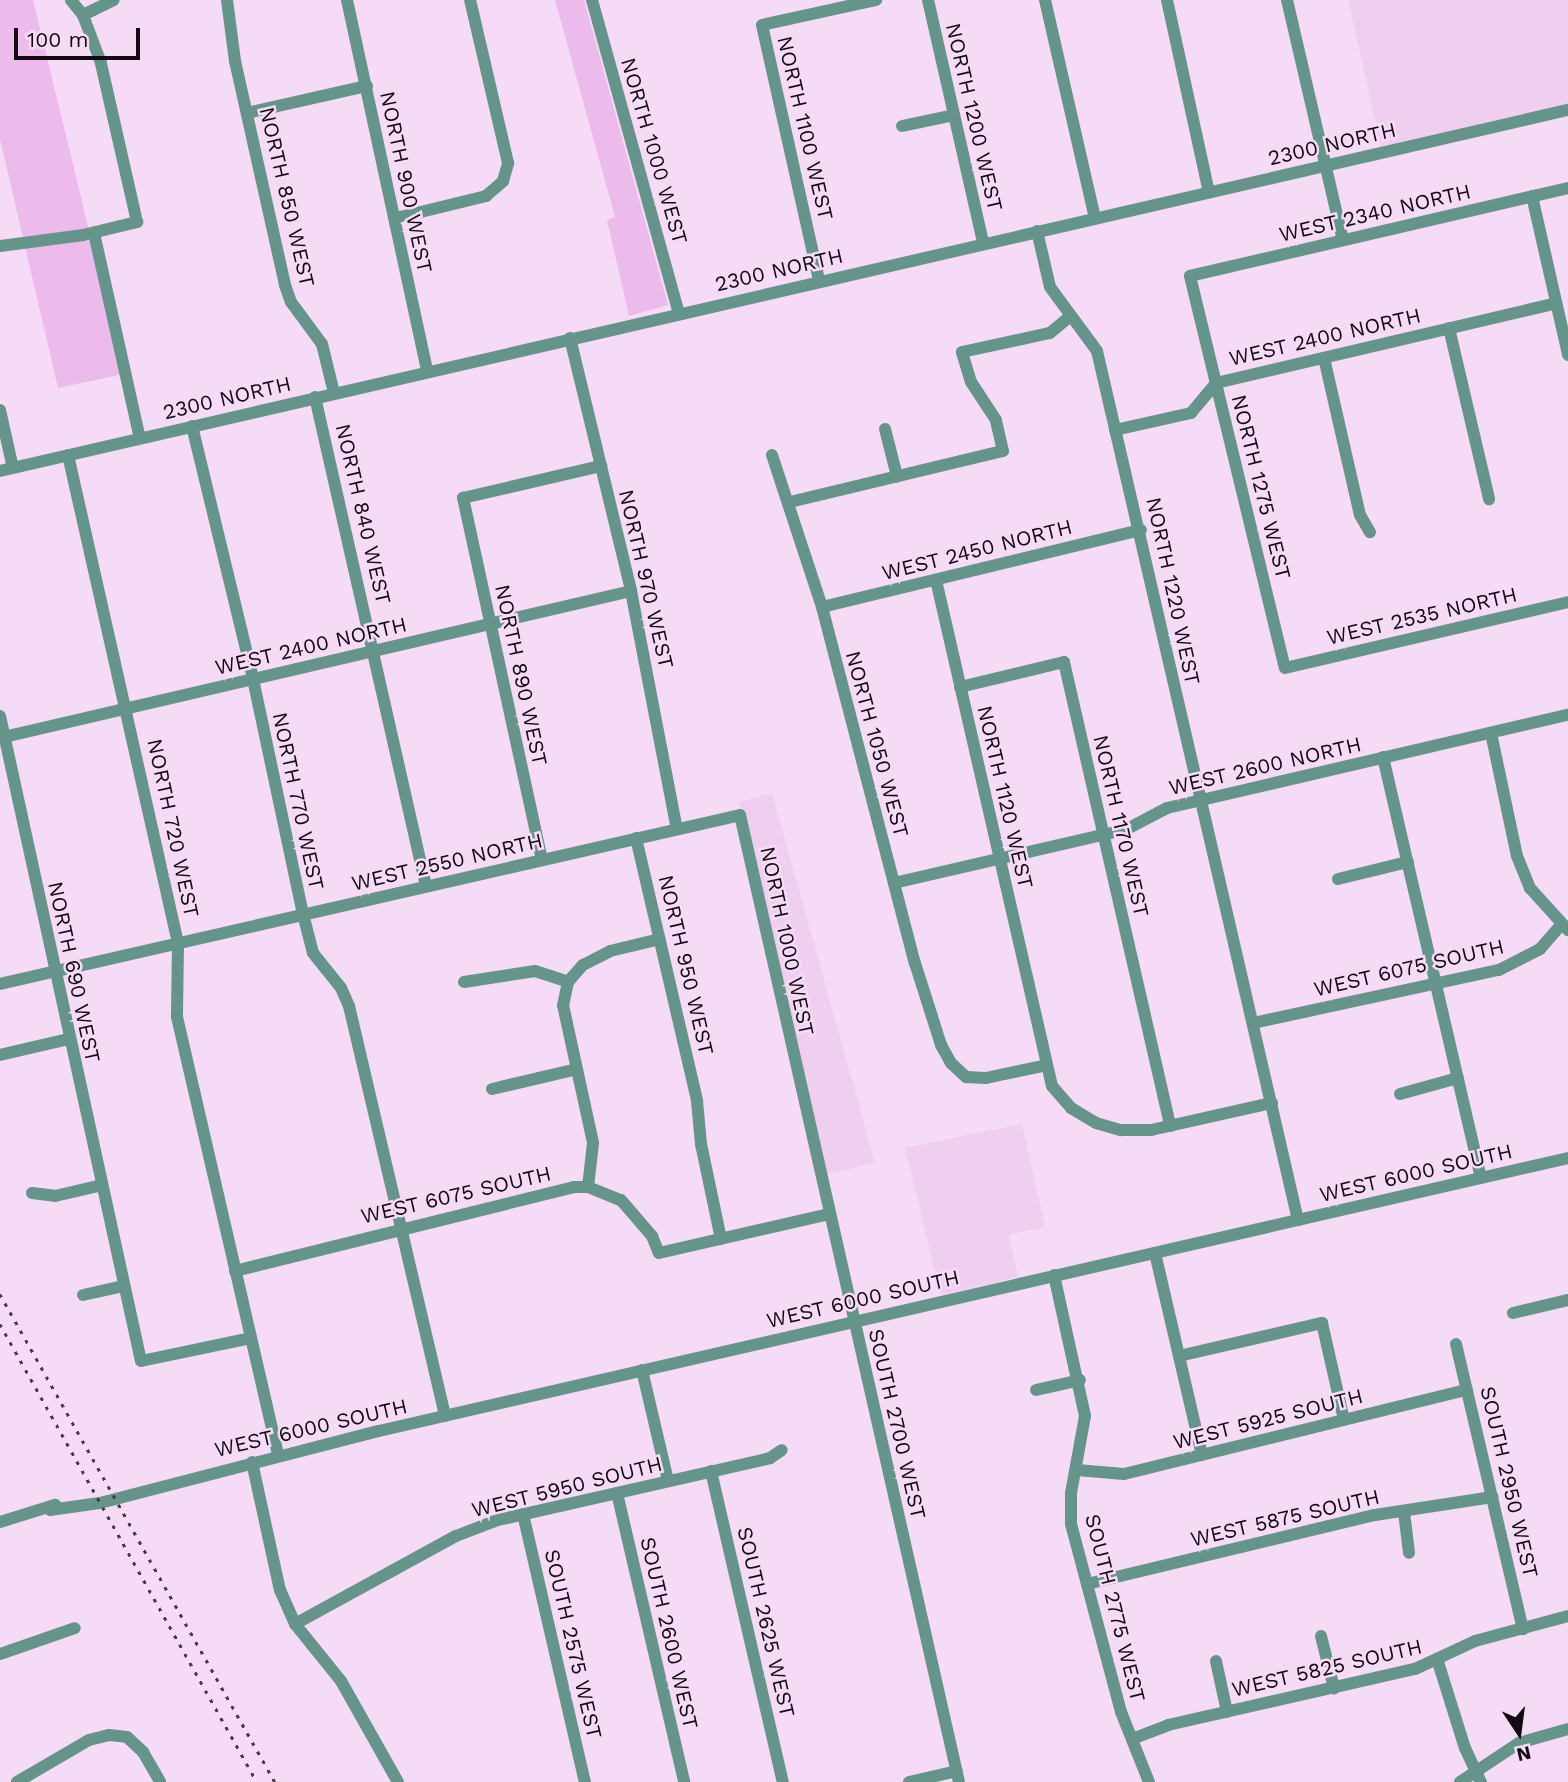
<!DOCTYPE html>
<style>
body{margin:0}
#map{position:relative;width:1568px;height:1782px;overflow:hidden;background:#f6dbf6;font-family:"Work Sans",sans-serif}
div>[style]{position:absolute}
.built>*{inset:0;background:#efceef}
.green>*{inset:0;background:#ecbbec}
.minor>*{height:12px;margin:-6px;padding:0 6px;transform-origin:6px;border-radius:6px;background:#65948a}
.rail>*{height:2.5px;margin-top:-1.25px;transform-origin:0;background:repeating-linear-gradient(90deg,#483b48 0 3.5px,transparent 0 10.5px)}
span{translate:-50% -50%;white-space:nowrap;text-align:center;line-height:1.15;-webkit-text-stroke:5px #f6dbf6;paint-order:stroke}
.street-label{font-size:21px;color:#120912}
.north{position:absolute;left:1484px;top:1698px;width:70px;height:70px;-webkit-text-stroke:5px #f6dbf6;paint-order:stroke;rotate:167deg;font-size:19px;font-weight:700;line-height:28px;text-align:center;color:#120912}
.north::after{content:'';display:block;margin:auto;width:24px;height:32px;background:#120912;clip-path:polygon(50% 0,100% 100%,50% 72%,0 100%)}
.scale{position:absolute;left:14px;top:28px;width:126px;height:32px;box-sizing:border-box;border:4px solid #120912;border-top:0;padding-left:9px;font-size:21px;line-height:24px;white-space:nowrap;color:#120912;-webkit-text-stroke:5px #f6dbf6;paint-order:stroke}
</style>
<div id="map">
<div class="built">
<div style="clip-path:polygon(1348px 0,1568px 0,1568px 104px,1381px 146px)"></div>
<div style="clip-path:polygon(772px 793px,875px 1163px,825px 1174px,739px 802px)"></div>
<div style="clip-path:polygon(1022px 1124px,1045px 1227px,1009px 1235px,1018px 1277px,941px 1295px,905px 1148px)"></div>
</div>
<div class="green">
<div style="clip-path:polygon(0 0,33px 0,124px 374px,58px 388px,0 139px)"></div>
<div style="clip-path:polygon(555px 0,584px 0,668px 305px,629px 316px,607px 220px,615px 217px)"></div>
</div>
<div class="minor">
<div style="left:227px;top:0;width:62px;rotate:82.5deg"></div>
<div style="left:235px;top:61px;width:230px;rotate:77.4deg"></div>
<div style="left:285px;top:285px;width:18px;rotate:71deg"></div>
<div style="left:291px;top:302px;width:52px;rotate:53.6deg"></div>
<div style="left:322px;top:344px;width:50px;rotate:76.2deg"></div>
<div style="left:347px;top:0;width:380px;rotate:77.8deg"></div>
<div style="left:592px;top:0;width:325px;rotate:74.5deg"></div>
<div style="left:928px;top:0;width:249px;rotate:77.2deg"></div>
<div style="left:1045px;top:0;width:224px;rotate:77.1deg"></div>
<div style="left:1167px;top:0;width:197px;rotate:77.7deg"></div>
<div style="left:1287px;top:0;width:246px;rotate:76.9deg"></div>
<div style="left:83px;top:15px;width:34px;rotate:-26deg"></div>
<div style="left:247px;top:113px;width:123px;rotate:-12.7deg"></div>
<div style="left:902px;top:126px;width:53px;rotate:-11.9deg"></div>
<div style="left:1568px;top:188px;width:388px;rotate:166.9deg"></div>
<div style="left:1190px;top:276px;width:403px;rotate:76.4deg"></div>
<div style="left:1285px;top:668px;width:291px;rotate:-13.1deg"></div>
<div style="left:1532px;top:196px;width:163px;rotate:77.2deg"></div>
<div style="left:396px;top:218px;width:93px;rotate:-13.7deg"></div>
<div style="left:486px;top:196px;width:23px;rotate:-41deg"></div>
<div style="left:503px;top:181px;width:19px;rotate:-74deg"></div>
<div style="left:508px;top:163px;width:167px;rotate:-103.1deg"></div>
<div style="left:1037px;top:231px;width:57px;rotate:76.9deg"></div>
<div style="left:1050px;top:287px;width:79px;rotate:53.7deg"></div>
<div style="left:1097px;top:351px;width:892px;rotate:76.98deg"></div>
<div style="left:94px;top:233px;width:210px;rotate:77.4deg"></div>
<div style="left:0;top:246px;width:84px;rotate:-7.5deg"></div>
<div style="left:83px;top:235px;width:56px;rotate:-13.5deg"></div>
<div style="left:137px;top:222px;width:163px;rotate:-102.8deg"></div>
<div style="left:101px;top:63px;width:51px;rotate:-110.6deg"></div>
<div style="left:83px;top:15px;width:19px;rotate:-129deg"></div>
<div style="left:819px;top:280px;width:261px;rotate:-102.6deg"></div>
<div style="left:762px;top:25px;width:117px;rotate:-12.4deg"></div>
<div style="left:1449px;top:328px;width:176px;rotate:76.8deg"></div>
<div style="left:570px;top:338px;width:260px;rotate:76.4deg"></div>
<div style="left:631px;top:591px;width:242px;rotate:79.1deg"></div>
<div style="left:1324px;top:358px;width:161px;rotate:77.1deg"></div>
<div style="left:1360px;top:515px;width:20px;rotate:60deg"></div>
<div style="left:315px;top:397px;width:501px;rotate:77.21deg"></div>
<div style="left:0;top:410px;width:59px;rotate:77.4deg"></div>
<div style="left:192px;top:426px;width:260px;rotate:76.4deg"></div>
<div style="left:253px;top:679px;width:240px;rotate:78deg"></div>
<div style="left:303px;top:914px;width:40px;rotate:75.6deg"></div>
<div style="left:313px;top:953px;width:45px;rotate:51.3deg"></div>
<div style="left:341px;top:988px;width:20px;rotate:66deg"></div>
<div style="left:349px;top:1006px;width:421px;rotate:76.8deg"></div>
<div style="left:885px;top:429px;width:49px;rotate:75.7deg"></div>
<div style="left:1115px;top:430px;width:78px;rotate:-12.6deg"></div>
<div style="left:1191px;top:413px;width:39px;rotate:-50deg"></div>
<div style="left:1216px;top:383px;width:349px;rotate:-13.2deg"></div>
<div style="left:68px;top:455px;width:500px;rotate:77.3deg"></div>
<div style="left:178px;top:943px;width:74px;rotate:90.8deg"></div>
<div style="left:177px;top:1017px;width:450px;rotate:77deg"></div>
<div style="left:772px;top:455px;width:160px;rotate:71.8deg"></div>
<div style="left:822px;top:607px;width:368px;rotate:75.4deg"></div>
<div style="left:915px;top:963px;width:86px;rotate:72.4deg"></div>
<div style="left:941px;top:1045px;width:21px;rotate:61deg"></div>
<div style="left:951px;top:1063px;width:21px;rotate:43deg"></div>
<div style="left:966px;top:1077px;width:20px;rotate:3deg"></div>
<div style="left:986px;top:1078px;width:62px;rotate:-12deg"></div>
<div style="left:0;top:471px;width:1609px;rotate:-12.97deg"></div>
<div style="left:790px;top:502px;width:219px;rotate:-13.5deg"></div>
<div style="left:1003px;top:451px;width:32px;rotate:-103deg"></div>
<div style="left:996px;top:420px;width:45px;rotate:-123.3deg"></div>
<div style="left:971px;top:382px;width:31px;rotate:-107deg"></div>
<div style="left:962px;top:352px;width:90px;rotate:-12.2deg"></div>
<div style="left:1050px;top:333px;width:26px;rotate:-40deg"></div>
<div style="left:936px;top:580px;width:519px;rotate:77.09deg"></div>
<div style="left:1052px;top:1086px;width:29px;rotate:49deg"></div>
<div style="left:1071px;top:1108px;width:29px;rotate:31deg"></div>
<div style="left:1096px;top:1123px;width:26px;rotate:16deg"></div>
<div style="left:1121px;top:1130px;width:30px"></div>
<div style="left:1151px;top:1130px;width:124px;rotate:-12.6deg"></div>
<div style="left:822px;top:607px;width:328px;rotate:-13.6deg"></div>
<div style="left:960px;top:687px;width:107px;rotate:-13.5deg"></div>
<div style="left:1064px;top:662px;width:476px;rotate:77.1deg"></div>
<div style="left:0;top:716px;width:660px;rotate:77.67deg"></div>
<div style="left:141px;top:1361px;width:112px;rotate:-11.8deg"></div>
<div style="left:1491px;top:733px;width:126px;rotate:78.1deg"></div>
<div style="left:1517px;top:856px;width:35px;rotate:68deg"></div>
<div style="left:1530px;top:888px;width:57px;rotate:47.9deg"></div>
<div style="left:0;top:738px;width:648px;rotate:-13.11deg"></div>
<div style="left:1383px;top:757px;width:432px;rotate:76.9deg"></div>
<div style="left:636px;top:838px;width:270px;rotate:76.9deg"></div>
<div style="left:697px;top:1101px;width:43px;rotate:84.7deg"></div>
<div style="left:701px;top:1144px;width:97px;rotate:78.1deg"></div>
<div style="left:542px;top:860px;width:371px;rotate:-102.3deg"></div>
<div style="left:463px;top:498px;width:142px;rotate:-13.1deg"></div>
<div style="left:1338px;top:879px;width:72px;rotate:-13.7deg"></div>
<div style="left:894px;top:883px;width:239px;rotate:-13deg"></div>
<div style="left:1127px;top:829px;width:45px;rotate:-27.7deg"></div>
<div style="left:1167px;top:808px;width:412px;rotate:-13.1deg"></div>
<div style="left:464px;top:982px;width:72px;rotate:-8.8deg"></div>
<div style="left:535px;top:971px;width:35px;rotate:18deg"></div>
<div style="left:568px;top:982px;width:23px;rotate:-49deg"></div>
<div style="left:583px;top:965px;width:30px;rotate:-27deg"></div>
<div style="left:610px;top:951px;width:51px;rotate:-13.5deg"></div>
<div style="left:568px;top:982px;width:24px;rotate:102deg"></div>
<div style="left:563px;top:1005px;width:141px;rotate:77.7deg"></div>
<div style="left:593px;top:1143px;width:44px;rotate:96.5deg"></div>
<div style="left:0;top:984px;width:759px;rotate:-12.86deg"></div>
<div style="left:740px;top:815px;width:991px;rotate:77.24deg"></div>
<div style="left:1253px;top:1023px;width:252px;rotate:-12.2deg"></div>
<div style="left:1499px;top:970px;width:46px;rotate:-27.1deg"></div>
<div style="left:1540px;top:949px;width:30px;rotate:-49deg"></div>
<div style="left:0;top:1055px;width:71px;rotate:-13.1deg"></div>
<div style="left:492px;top:1089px;width:87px;rotate:-13.2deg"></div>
<div style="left:1400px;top:1094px;width:60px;rotate:-15.4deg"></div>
<div style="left:32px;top:1193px;width:23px;rotate:7deg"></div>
<div style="left:55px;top:1196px;width:48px;rotate:-13.2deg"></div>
<div style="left:1155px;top:1253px;width:207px;rotate:76.9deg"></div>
<div style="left:235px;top:1271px;width:349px;rotate:-13.9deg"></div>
<div style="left:574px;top:1187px;width:14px"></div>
<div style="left:588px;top:1187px;width:35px;rotate:22deg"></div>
<div style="left:621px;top:1200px;width:48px;rotate:49.3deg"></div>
<div style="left:652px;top:1236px;width:18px;rotate:68deg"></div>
<div style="left:659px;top:1253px;width:174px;rotate:-12.9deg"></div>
<div style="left:1054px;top:1275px;width:144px;rotate:77.6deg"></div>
<div style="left:1085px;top:1416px;width:78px;rotate:100.3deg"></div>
<div style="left:1071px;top:1493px;width:31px;rotate:90deg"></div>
<div style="left:1071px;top:1524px;width:195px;rotate:75.1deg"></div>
<div style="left:1121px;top:1712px;width:75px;rotate:68.2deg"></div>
<div style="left:83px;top:1295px;width:42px;rotate:-12.4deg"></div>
<div style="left:1513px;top:1313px;width:57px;rotate:-13.3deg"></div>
<div style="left:1456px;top:1344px;width:293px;rotate:76.8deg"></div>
<div style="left:1179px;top:1356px;width:147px;rotate:-13deg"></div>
<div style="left:1322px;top:1323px;width:99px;rotate:77.2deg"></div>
<div style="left:642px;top:1370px;width:114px;rotate:76.8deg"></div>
<div style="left:1036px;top:1390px;width:45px;rotate:-12.8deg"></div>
<div style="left:252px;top:1462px;width:131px;rotate:77.7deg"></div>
<div style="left:280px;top:1590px;width:37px;rotate:66deg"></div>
<div style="left:295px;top:1624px;width:73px;rotate:51.1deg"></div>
<div style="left:341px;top:1681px;width:116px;rotate:60.6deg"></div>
<div style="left:1077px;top:1470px;width:47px;rotate:4.9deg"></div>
<div style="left:1124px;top:1474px;width:353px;rotate:-13.8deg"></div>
<div style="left:711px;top:1471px;width:319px;rotate:77deg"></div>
<div style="left:617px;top:1493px;width:297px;rotate:76.9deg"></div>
<div style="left:50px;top:1510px;width:50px;rotate:-8deg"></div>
<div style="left:100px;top:1503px;width:288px;rotate:-14.5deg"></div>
<div style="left:379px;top:1431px;width:1220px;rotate:-12.93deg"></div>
<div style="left:1404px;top:1512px;width:41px;rotate:83deg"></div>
<div style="left:523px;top:1514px;width:275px;rotate:77deg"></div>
<div style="left:0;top:1522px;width:58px;rotate:-17.2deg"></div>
<div style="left:1087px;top:1584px;width:296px;rotate:-13.5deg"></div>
<div style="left:1375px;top:1515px;width:119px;rotate:-8.7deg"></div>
<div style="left:295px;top:1624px;width:183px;rotate:-28.7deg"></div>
<div style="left:456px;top:1536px;width:45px;rotate:-20.9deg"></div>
<div style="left:498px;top:1520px;width:279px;rotate:-12.8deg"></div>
<div style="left:770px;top:1458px;width:14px;rotate:-34deg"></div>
<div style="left:1321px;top:1636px;width:54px;rotate:76deg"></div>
<div style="left:0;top:1654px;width:79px;rotate:-19.1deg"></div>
<div style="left:1216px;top:1661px;width:52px;rotate:77.8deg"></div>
<div style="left:1438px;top:1662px;width:90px;rotate:72.6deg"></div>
<div style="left:1465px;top:1748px;width:38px;rotate:65deg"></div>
<div style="left:1132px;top:1739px;width:39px;rotate:-21deg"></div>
<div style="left:1168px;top:1725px;width:253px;rotate:-12.8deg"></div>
<div style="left:1415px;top:1669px;width:66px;rotate:-25deg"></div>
<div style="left:1475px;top:1641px;width:96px;rotate:-15deg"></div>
<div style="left:17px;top:1782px;width:83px;rotate:-30.3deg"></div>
<div style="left:89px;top:1740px;width:21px;rotate:-14deg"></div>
<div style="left:109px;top:1735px;width:18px;rotate:6deg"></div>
<div style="left:127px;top:1737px;width:22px;rotate:43deg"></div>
<div style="left:143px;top:1752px;width:34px;rotate:60deg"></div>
<div style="left:909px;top:1782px;width:49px;rotate:-12.9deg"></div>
<div style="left:1460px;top:1782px;width:71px;rotate:-33.5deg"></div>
<div style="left:1519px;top:1743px;width:51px;rotate:-15.9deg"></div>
</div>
<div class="rail">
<div style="left:0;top:1294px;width:560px;rotate:60.6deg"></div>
<div style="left:0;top:1324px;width:525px;rotate:60.7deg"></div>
</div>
<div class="street-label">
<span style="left:974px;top:117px;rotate:77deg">NORTH 1200 WEST</span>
<span style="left:805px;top:128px;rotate:77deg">NORTH 1100 WEST</span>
<span style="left:1332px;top:144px;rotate:-13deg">2300 NORTH</span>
<span style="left:654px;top:151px;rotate:74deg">NORTH 1000 WEST</span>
<span style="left:406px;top:182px;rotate:78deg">NORTH 900 WEST</span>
<span style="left:287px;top:197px;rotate:77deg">NORTH 850 WEST</span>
<span style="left:1375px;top:213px;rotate:-13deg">WEST 2340 NORTH</span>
<span style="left:779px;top:270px;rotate:-13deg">2300 NORTH</span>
<span style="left:1325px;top:337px;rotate:-13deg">WEST 2400 NORTH</span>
<span style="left:227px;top:398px;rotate:-13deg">2300 NORTH</span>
<span style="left:1261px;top:487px;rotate:76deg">NORTH 1275 WEST</span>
<span style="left:363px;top:514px;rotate:77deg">NORTH 840 WEST</span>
<span style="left:977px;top:550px;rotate:-14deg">WEST 2450 NORTH</span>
<span style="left:646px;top:579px;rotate:77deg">NORTH 970 WEST</span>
<span style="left:1173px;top:591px;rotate:78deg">NORTH 1220 WEST</span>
<span style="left:1422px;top:616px;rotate:-13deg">WEST 2535 NORTH</span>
<span style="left:311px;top:646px;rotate:-13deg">WEST 2400 NORTH</span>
<span style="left:521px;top:675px;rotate:78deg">NORTH 890 WEST</span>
<span style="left:877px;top:744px;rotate:75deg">NORTH 1050 WEST</span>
<span style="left:1265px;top:766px;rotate:-13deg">WEST 2600 NORTH</span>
<span style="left:1005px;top:797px;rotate:77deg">NORTH 1120 WEST</span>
<span style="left:298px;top:801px;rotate:78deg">NORTH 770 WEST</span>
<span style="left:1121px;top:826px;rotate:77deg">NORTH 1170 WEST</span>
<span style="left:173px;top:828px;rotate:78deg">NORTH 720 WEST</span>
<span style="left:447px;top:862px;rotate:-13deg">WEST 2550 NORTH</span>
<span style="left:787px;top:941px;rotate:78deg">NORTH 1000 WEST</span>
<span style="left:686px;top:965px;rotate:77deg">NORTH 950 WEST</span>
<span style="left:1409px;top:968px;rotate:-13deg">WEST 6075 SOUTH</span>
<span style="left:74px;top:972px;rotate:78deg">NORTH 690 WEST</span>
<span style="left:1416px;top:1173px;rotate:-13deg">WEST 6000 SOUTH</span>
<span style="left:456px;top:1195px;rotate:-13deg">WEST 6075 SOUTH</span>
<span style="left:863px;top:1299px;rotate:-13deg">WEST 6000 SOUTH</span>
<span style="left:1268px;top:1419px;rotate:-14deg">WEST 5925 SOUTH</span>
<span style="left:897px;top:1424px;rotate:77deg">SOUTH 2700 WEST</span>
<span style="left:311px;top:1428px;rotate:-13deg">WEST 6000 SOUTH</span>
<span style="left:1509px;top:1482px;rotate:77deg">SOUTH 2950 WEST</span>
<span style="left:567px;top:1487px;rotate:-14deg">WEST 5950 SOUTH</span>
<span style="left:1285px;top:1518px;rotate:-13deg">WEST 5875 SOUTH</span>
<span style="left:1115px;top:1608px;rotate:76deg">SOUTH 2775 WEST</span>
<span style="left:766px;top:1622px;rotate:77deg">SOUTH 2625 WEST</span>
<span style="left:669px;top:1633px;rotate:77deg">SOUTH 2600 WEST</span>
<span style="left:573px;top:1644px;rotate:77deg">SOUTH 2575 WEST</span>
<span style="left:1327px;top:1668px;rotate:-13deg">WEST 5825 SOUTH</span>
</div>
<div class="north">N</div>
<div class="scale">100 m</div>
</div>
